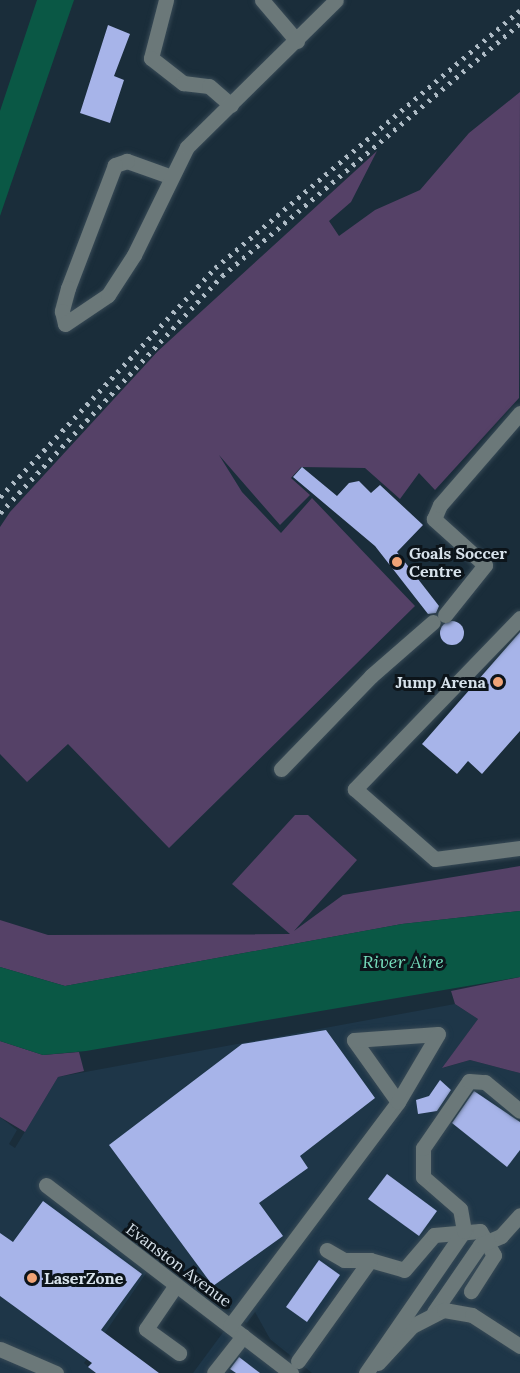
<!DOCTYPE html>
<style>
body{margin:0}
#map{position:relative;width:520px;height:1373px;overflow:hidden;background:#1a2d3a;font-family:Lora,serif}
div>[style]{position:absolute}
.built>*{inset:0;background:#1e3648}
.green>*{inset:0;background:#554167}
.water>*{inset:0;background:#0a5845}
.building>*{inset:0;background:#a7b4e9}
.round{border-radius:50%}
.roads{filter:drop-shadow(0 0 2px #384a56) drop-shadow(0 0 2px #384a56)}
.minor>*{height:15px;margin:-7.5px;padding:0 7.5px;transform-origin:7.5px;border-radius:7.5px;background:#6b7879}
.rail>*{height:4.5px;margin-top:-2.25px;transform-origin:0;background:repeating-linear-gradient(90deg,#aebbc5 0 3px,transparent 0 9px)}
.dots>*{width:16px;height:16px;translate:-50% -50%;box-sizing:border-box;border:3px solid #0c141a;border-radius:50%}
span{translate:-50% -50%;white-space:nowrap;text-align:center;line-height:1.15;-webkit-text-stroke:6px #0c141a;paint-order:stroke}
.poi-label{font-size:16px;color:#d7e2eb;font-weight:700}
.left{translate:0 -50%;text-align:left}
.right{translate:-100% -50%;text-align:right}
.street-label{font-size:16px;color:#d7e2eb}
.water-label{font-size:18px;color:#75dbbb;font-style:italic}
</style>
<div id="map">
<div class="built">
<div style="clip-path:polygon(455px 1004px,478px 1019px,443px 1068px,470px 1060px,520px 1073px,520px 1373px,312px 1373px,270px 1339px,255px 1312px,247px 1323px,158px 1256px,84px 1363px,95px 1373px,0 1373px,0 1117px,17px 1130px,9px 1144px,15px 1148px,58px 1077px)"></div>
<div style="clip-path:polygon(224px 1331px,279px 1373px,193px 1373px)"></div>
</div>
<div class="green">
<div style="clip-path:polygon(520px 92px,519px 398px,435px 490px,419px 473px,400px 499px,365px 468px,301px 467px,291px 478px,310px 495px,280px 525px,219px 455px,242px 492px,281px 533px,312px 498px,415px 606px,169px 848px,68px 744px,27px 782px,0 754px,0 527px,10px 512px,158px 351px,377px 151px,351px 202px,329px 221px,339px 236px,375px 210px,420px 190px,469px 133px)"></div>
<div style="clip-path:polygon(295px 815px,308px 815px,357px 860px,294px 931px,343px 895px,520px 866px,520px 911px,402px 924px,65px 986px,0 967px,0 920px,48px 935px,290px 934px,232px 884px)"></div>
<div style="clip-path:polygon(520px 977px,520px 1073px,470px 1060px,442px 1068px,478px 1019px,455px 1004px,451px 991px)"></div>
<div style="clip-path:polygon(0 1041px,43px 1055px,79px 1052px,84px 1071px,58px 1077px,25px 1132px,0 1117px)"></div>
</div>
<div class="water">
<div style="clip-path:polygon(37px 0,74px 0,0 216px,0 111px)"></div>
<div style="clip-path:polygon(520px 911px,520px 977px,86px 1051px,43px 1055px,0 1041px,0 967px,65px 986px,402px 924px)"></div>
</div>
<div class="building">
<div style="clip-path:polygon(108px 25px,130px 34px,114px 76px,124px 80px,110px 123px,80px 113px)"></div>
<div style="clip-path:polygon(302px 467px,337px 496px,349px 483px,359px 481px,371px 493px,380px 485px,423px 525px,397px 552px,439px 606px,436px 613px,428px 614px,375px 546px,293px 477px)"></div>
<div class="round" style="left:440px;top:621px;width:24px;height:24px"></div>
<div style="clip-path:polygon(520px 632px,520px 731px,482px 774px,468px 761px,457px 774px,422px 744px)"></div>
<div style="clip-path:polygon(326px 1030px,375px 1098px,300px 1156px,308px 1168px,259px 1203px,283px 1236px,213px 1286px,109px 1145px,242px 1044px)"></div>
<div style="clip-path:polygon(440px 1080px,451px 1090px,437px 1111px,418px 1114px,416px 1100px,429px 1096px)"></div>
<div style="clip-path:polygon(474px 1091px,520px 1122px,520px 1150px,507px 1167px,452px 1123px)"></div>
<div style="clip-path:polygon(387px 1174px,437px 1211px,419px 1236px,368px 1199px)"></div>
<div style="clip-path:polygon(43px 1201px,142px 1274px,101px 1330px,159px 1373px,96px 1373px,88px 1367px,92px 1363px,0 1296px,0 1233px,13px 1242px)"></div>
<div style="clip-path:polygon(319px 1260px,340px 1275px,307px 1322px,286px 1307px)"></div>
<div style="clip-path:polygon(239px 1357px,260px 1373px,236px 1373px,230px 1369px)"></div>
</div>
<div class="roads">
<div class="minor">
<div style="left:166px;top:0;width:60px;rotate:104.5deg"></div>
<div style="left:151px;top:58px;width:41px;rotate:38deg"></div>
<div style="left:183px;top:83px;width:26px;rotate:7deg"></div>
<div style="left:209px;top:86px;width:29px;rotate:41deg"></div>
<div style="left:262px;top:0;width:54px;rotate:49.5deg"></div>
<div style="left:169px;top:176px;width:45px;rotate:-160.3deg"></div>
<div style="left:127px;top:161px;width:13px;rotate:162deg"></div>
<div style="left:115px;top:165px;width:132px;rotate:110.9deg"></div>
<div style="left:68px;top:288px;width:24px;rotate:105deg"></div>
<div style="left:62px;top:311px;width:13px;rotate:77deg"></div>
<div style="left:65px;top:324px;width:52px;rotate:-34deg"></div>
<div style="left:108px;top:295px;width:48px;rotate:-57deg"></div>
<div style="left:134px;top:255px;width:120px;rotate:-63.9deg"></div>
<div style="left:187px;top:147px;width:209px;rotate:-44.6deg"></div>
<div style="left:445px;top:615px;width:64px;rotate:-51.3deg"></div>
<div style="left:485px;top:565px;width:69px;rotate:-138deg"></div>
<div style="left:434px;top:519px;width:15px;rotate:-67deg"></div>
<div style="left:440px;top:505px;width:122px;rotate:-49deg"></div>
<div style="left:520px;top:618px;width:238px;rotate:134deg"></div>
<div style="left:355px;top:789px;width:106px;rotate:41.2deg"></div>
<div style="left:435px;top:859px;width:86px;rotate:-7.4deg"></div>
<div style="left:281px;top:769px;width:129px;rotate:-45.9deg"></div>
<div style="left:371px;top:676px;width:82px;rotate:-41.1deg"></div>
<div style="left:46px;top:1185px;width:309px;rotate:37.5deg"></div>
<div style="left:370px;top:1260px;width:35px;rotate:16deg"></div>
<div style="left:404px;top:1270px;width:46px;rotate:-49.4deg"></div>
<div style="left:434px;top:1235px;width:46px;rotate:-5deg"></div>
<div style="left:480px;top:1231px;width:28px;rotate:60deg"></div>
<div style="left:494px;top:1255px;width:43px;rotate:122.6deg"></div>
<div style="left:176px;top:1285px;width:53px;rotate:124.3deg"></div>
<div style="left:146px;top:1329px;width:41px;rotate:36deg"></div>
<div style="left:434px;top:1312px;width:81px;rotate:-55.5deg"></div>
<div style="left:480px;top:1245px;width:23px;rotate:-23deg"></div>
<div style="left:501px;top:1236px;width:28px;rotate:-48deg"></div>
<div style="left:230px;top:1326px;width:280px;rotate:-53.1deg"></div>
<div style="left:398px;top:1102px;width:76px;rotate:-125.4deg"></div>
<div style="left:354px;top:1040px;width:84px;rotate:-4.1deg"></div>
<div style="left:438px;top:1034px;width:79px;rotate:120.5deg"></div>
<div style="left:0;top:1349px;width:61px;rotate:23.2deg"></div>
<div style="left:298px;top:1361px;width:124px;rotate:-54.5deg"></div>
<div style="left:370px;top:1260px;width:26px;rotate:180deg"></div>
<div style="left:344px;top:1260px;width:20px;rotate:-150deg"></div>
<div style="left:378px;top:1363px;width:50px;rotate:-47.4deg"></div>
<div style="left:412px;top:1326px;width:36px;rotate:-27deg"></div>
<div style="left:444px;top:1310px;width:28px;rotate:10deg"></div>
<div style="left:472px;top:1315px;width:57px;rotate:32.9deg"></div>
<div style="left:214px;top:1373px;width:47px;rotate:-51.9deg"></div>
<div style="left:366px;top:1373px;width:173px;rotate:-55.4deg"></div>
<div style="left:464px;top:1231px;width:22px;rotate:-100deg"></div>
<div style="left:460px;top:1209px;width:49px;rotate:-139.1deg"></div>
<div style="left:423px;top:1177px;width:29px;rotate:-90deg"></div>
<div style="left:423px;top:1148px;width:81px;rotate:-55.5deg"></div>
<div style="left:469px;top:1081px;width:16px;rotate:4deg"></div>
<div style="left:485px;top:1082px;width:45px;rotate:39.6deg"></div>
</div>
</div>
<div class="rail">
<div style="left:0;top:497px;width:314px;rotate:-46.8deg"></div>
<div style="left:215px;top:268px;width:399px;rotate:-40.2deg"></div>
<div style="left:0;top:513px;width:325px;rotate:-46.9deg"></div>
<div style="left:222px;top:276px;width:391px;rotate:-40.3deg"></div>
</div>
<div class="dots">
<div style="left:397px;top:562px;background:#efa376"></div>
<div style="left:498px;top:682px;background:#efa376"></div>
<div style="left:32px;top:1278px;background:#efa376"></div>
</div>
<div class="poi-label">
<span class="left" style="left:409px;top:562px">Goals Soccer<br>Centre</span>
<span class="right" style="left:486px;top:682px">Jump Arena</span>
<span class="left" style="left:44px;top:1278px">LaserZone</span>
</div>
<div class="street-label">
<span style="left:179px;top:1265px;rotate:37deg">Evanston Avenue</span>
</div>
<div class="water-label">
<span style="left:403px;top:962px">River Aire</span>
</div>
</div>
